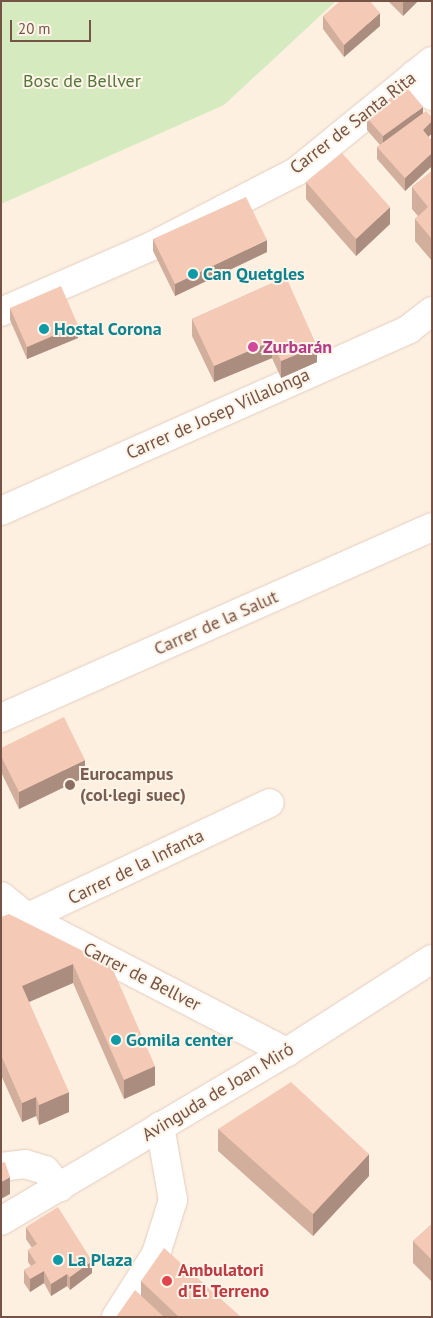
<!DOCTYPE html>
<meta charset="utf-8">
<style>
body{margin:0}
#map{position:relative;width:433px;height:1318px;overflow:hidden;background:#fdf0e1;font-family:"PT Sans",sans-serif}
div>[style]{position:absolute}
.green>*{inset:0;background:#d5ebbf}
.roads{filter:drop-shadow(0 0 1px #e4cdbf) drop-shadow(0 0 1px #e4cdbf)}
.street>*{height:28px;margin:-14px;padding:0 14px;transform-origin:14px;border-radius:14px;background:#fff}
.secondary>*{height:28px;margin:-14px;padding:0 14px;transform-origin:14px;border-radius:14px;background:#fff}
.wall>*{inset:0;background:#d2ae9d}
.shaded-wall>*{inset:0;background:#ab8d80}
.building>*{inset:0;background:#f4cab7}
.dots>*{width:14px;height:14px;translate:-50% -50%;box-sizing:border-box;border:2px solid #fff4e8;border-radius:50%}
span{translate:-50% -50%;white-space:nowrap;text-align:center;line-height:1.15;-webkit-text-stroke:4px #fff4e8;paint-order:stroke}
.park-label{font-size:18px;color:#52763c}
.street-label{font-size:18px;color:#755347}
.culture-label{font-size:18px;color:#0d838f;font-weight:700}
.left{translate:0 -50%;text-align:left}
.hotel-label{font-size:18px;color:#b23c85;font-weight:700}
.education-label{font-size:18px;color:#785e54;font-weight:700}
.health-label{font-size:18px;color:#be3a42;font-weight:700}
.frame{position:absolute;inset:0;border:2px solid #755347;pointer-events:none}
.scale{position:absolute;left:10px;top:20px;width:81px;height:22px;box-sizing:border-box;border:2px solid #755347;border-top:0;padding-left:6px;font-size:15px;line-height:18px;white-space:nowrap;color:#755347;-webkit-text-stroke:4px #fff4e8;paint-order:stroke}
</style>
<div id="map">
<div class="green">
<div style="clip-path:polygon(1px 1px,336px 1px,224px 105px,1px 204px)"></div>
</div>
<div class="roads">
<div class="street">
<div style="left:414px;top:75px;width:28px;rotate:49deg"></div>
<div style="left:1px;top:312px;width:165px;rotate:-23.6deg"></div>
<div style="left:152px;top:246px;width:163px;rotate:-27.3deg"></div>
<div style="left:297px;top:171px;width:174px;rotate:-39.2deg"></div>
<div style="left:1px;top:511px;width:447px;rotate:-24deg"></div>
<div style="left:409px;top:329px;width:29px;rotate:-38deg"></div>
<div style="left:1px;top:718px;width:471px;rotate:-23.9deg"></div>
<div style="left:1px;top:896px;width:35px;rotate:39deg"></div>
<div style="left:28px;top:918px;width:292px;rotate:27.4deg"></div>
<div style="left:1px;top:930px;width:297px;rotate:-25.3deg"></div>
<div style="left:1px;top:1167px;width:24px;rotate:-7deg"></div>
<div style="left:25px;top:1164px;width:21px;rotate:17deg"></div>
<div style="left:45px;top:1170px;width:23px;rotate:49deg"></div>
<div style="left:116px;top:1317px;width:75px;rotate:-57.6deg"></div>
<div style="left:156px;top:1254px;width:57px;rotate:-72.5deg"></div>
<div style="left:173px;top:1200px;width:75px;rotate:-100deg"></div>
</div>
<div class="secondary">
<div style="left:1px;top:1221px;width:332px;rotate:-30.6deg"></div>
<div style="left:287px;top:1052px;width:172px;rotate:-32.7deg"></div>
</div>
</div>
<div class="wall">
<div style="clip-path:polygon(388px 1px,418px 1px,403px 16px)"></div>
<div style="clip-path:polygon(323px 16px,380px 26px,344px 57px,323px 29px)"></div>
<div style="clip-path:polygon(423px 113px,432px 117px,432px 133px,428px 137px,432px 141px,432px 166px,405px 191px,377px 159px,377px 147px,380px 145px,367px 130px,367px 118px)"></div>
<div style="clip-path:polygon(432px 171px,432px 261px,415px 241px,415px 219px,418px 216px,412px 209px,412px 187px)"></div>
<div style="clip-path:polygon(306px 182px,390px 224px,356px 256px,306px 199px)"></div>
<div style="clip-path:polygon(153px 239px,267px 252px,175px 296px,153px 251px)"></div>
<div style="clip-path:polygon(286px 277px,317px 362px,281px 378px,272px 358px,214px 382px,192px 336px,192px 319px)"></div>
<div style="clip-path:polygon(10px 308px,78px 338px,27px 359px,10px 320px)"></div>
<div style="clip-path:polygon(1px 748px,85px 777px,19px 809px,1px 772px)"></div>
<div style="clip-path:polygon(1px 917px,111px 965px,155px 1085px,124px 1099px,73px 983px,29px 1002px,69px 1112px,39px 1125px,36px 1116px,22px 1122px,1px 1075px)"></div>
<div style="clip-path:polygon(218px 1129px,369px 1176px,313px 1236px,218px 1151px)"></div>
<div style="clip-path:polygon(432px 1224px,432px 1282px,413px 1263px,413px 1241px)"></div>
<div style="clip-path:polygon(26px 1227px,92px 1273px,70px 1290px,67px 1286px,51px 1296px,44px 1283px,30px 1292px,24px 1283px,24px 1270px,31px 1266px,28px 1262px,28px 1250px,32px 1248px,26px 1239px)"></div>
<div style="clip-path:polygon(141px 1281px,241px 1317px,116px 1317px,141px 1295px)"></div>
</div>
<div class="shaded-wall">
<div style="clip-path:polygon(405px 1px,418px 1px,403px 16px,403px 3px)"></div>
<div style="clip-path:polygon(380px 13px,380px 26px,344px 57px,344px 45px)"></div>
<div style="clip-path:polygon(423px 107px,423px 120px,383px 149px,383px 136px)"></div>
<div style="clip-path:polygon(432px 121px,432px 133px,423px 143px,423px 130px)"></div>
<div style="clip-path:polygon(432px 153px,432px 166px,405px 191px,405px 178px)"></div>
<div style="clip-path:polygon(390px 207px,390px 224px,356px 256px,356px 239px)"></div>
<div style="clip-path:polygon(267px 240px,267px 252px,175px 296px,175px 284px)"></div>
<div style="clip-path:polygon(78px 325px,78px 338px,27px 359px,27px 347px)"></div>
<div style="clip-path:polygon(272px 341px,272px 358px,214px 382px,214px 366px)"></div>
<div style="clip-path:polygon(317px 346px,317px 362px,281px 378px,281px 361px)"></div>
<div style="clip-path:polygon(85px 760px,85px 777px,19px 809px,19px 792px)"></div>
<div style="clip-path:polygon(73px 964px,73px 983px,22px 1005px,22px 986px)"></div>
<div style="clip-path:polygon(155px 1066px,155px 1085px,124px 1099px,124px 1080px)"></div>
<div style="clip-path:polygon(69px 1092px,69px 1112px,39px 1125px,39px 1105px)"></div>
<div style="clip-path:polygon(36px 1097px,36px 1116px,22px 1122px,22px 1103px)"></div>
<div style="clip-path:polygon(369px 1154px,369px 1176px,313px 1236px,313px 1214px)"></div>
<div style="clip-path:polygon(10px 1177px,10px 1194px,1px 1199px,1px 1182px)"></div>
<div style="clip-path:polygon(92px 1261px,92px 1273px,70px 1290px,70px 1277px)"></div>
<div style="clip-path:polygon(44px 1271px,44px 1283px,30px 1292px,30px 1279px)"></div>
<div style="clip-path:polygon(67px 1274px,67px 1286px,51px 1296px,51px 1284px)"></div>
</div>
<div class="building">
<div style="clip-path:polygon(340px 1px,370px 1px,380px 13px,344px 45px,323px 16px)"></div>
<div style="clip-path:polygon(405px 85px,423px 107px,383px 136px,367px 118px)"></div>
<div style="clip-path:polygon(426px 111px,432px 117px,432px 121px,423px 130px,432px 141px,432px 153px,405px 178px,377px 147px)"></div>
<div style="clip-path:polygon(342px 153px,390px 207px,356px 239px,306px 182px)"></div>
<div style="clip-path:polygon(432px 171px,432px 239px,415px 219px,428px 207px,412px 187px)"></div>
<div style="clip-path:polygon(246px 197px,267px 240px,175px 284px,153px 239px)"></div>
<div style="clip-path:polygon(286px 277px,317px 346px,281px 361px,272px 341px,214px 366px,192px 319px)"></div>
<div style="clip-path:polygon(61px 286px,78px 325px,27px 347px,10px 308px)"></div>
<div style="clip-path:polygon(64px 717px,85px 760px,19px 792px,1px 756px,1px 748px)"></div>
<div style="clip-path:polygon(9px 914px,111px 965px,155px 1066px,124px 1080px,73px 964px,22px 986px,69px 1092px,39px 1105px,36px 1097px,22px 1103px,1px 1055px,1px 917px)"></div>
<div style="clip-path:polygon(291px 1082px,369px 1154px,313px 1214px,218px 1129px)"></div>
<div style="clip-path:polygon(5px 1162px,10px 1177px,1px 1182px,1px 1163px)"></div>
<div style="clip-path:polygon(58px 1207px,92px 1261px,70px 1277px,67px 1274px,51px 1284px,44px 1271px,30px 1279px,24px 1270px,36px 1263px,28px 1250px,37px 1244px,26px 1227px)"></div>
<div style="clip-path:polygon(432px 1224px,432px 1260px,413px 1241px)"></div>
<div style="clip-path:polygon(164px 1248px,241px 1317px,179px 1317px,141px 1281px)"></div>
<div style="clip-path:polygon(135px 1290px,164px 1317px,116px 1317px)"></div>
</div>
<div class="dots">
<div style="left:193px;top:274px;background:#0f9aa8"></div>
<div style="left:44px;top:329px;background:#0f9aa8"></div>
<div style="left:253px;top:347px;background:#d1479c"></div>
<div style="left:70px;top:785px;background:#8d6e63"></div>
<div style="left:116px;top:1040px;background:#0f9aa8"></div>
<div style="left:58px;top:1260px;background:#0f9aa8"></div>
<div style="left:167px;top:1281px;background:#e0444e"></div>
</div>
<div class="park-label">
<span style="left:82px;top:81px">Bosc de Bellver</span>
</div>
<div class="street-label">
<span style="left:353px;top:123px;rotate:-38deg">Carrer de Santa Rita</span>
<span style="left:218px;top:414px;rotate:-24deg">Carrer de Josep Villalonga</span>
<span style="left:216px;top:623px;rotate:-24deg">Carrer de la Salut</span>
<span style="left:136px;top:867px;rotate:-26deg">Carrer de la Infanta</span>
<span style="left:142px;top:977px;rotate:27deg">Carrer de Bellver</span>
<span style="left:218px;top:1092px;rotate:-31deg">Avinguda de Joan Miró</span>
</div>
<div class="culture-label">
<span class="left" style="left:203px;top:274px">Can Quetgles</span>
<span class="left" style="left:54px;top:329px">Hostal Corona</span>
<span class="left" style="left:126px;top:1040px">Gomila center</span>
<span class="left" style="left:68px;top:1260px">La Plaza</span>
</div>
<div class="hotel-label">
<span class="left" style="left:263px;top:347px">Zurbarán</span>
</div>
<div class="education-label">
<span class="left" style="left:80px;top:785px">Eurocampus<br>(col·legi suec)</span>
</div>
<div class="health-label">
<span class="left" style="left:178px;top:1281px">Ambulatori<br>d'El Terreno</span>
</div>
<div class="frame"></div>
<div class="scale">20 m</div>
</div>
